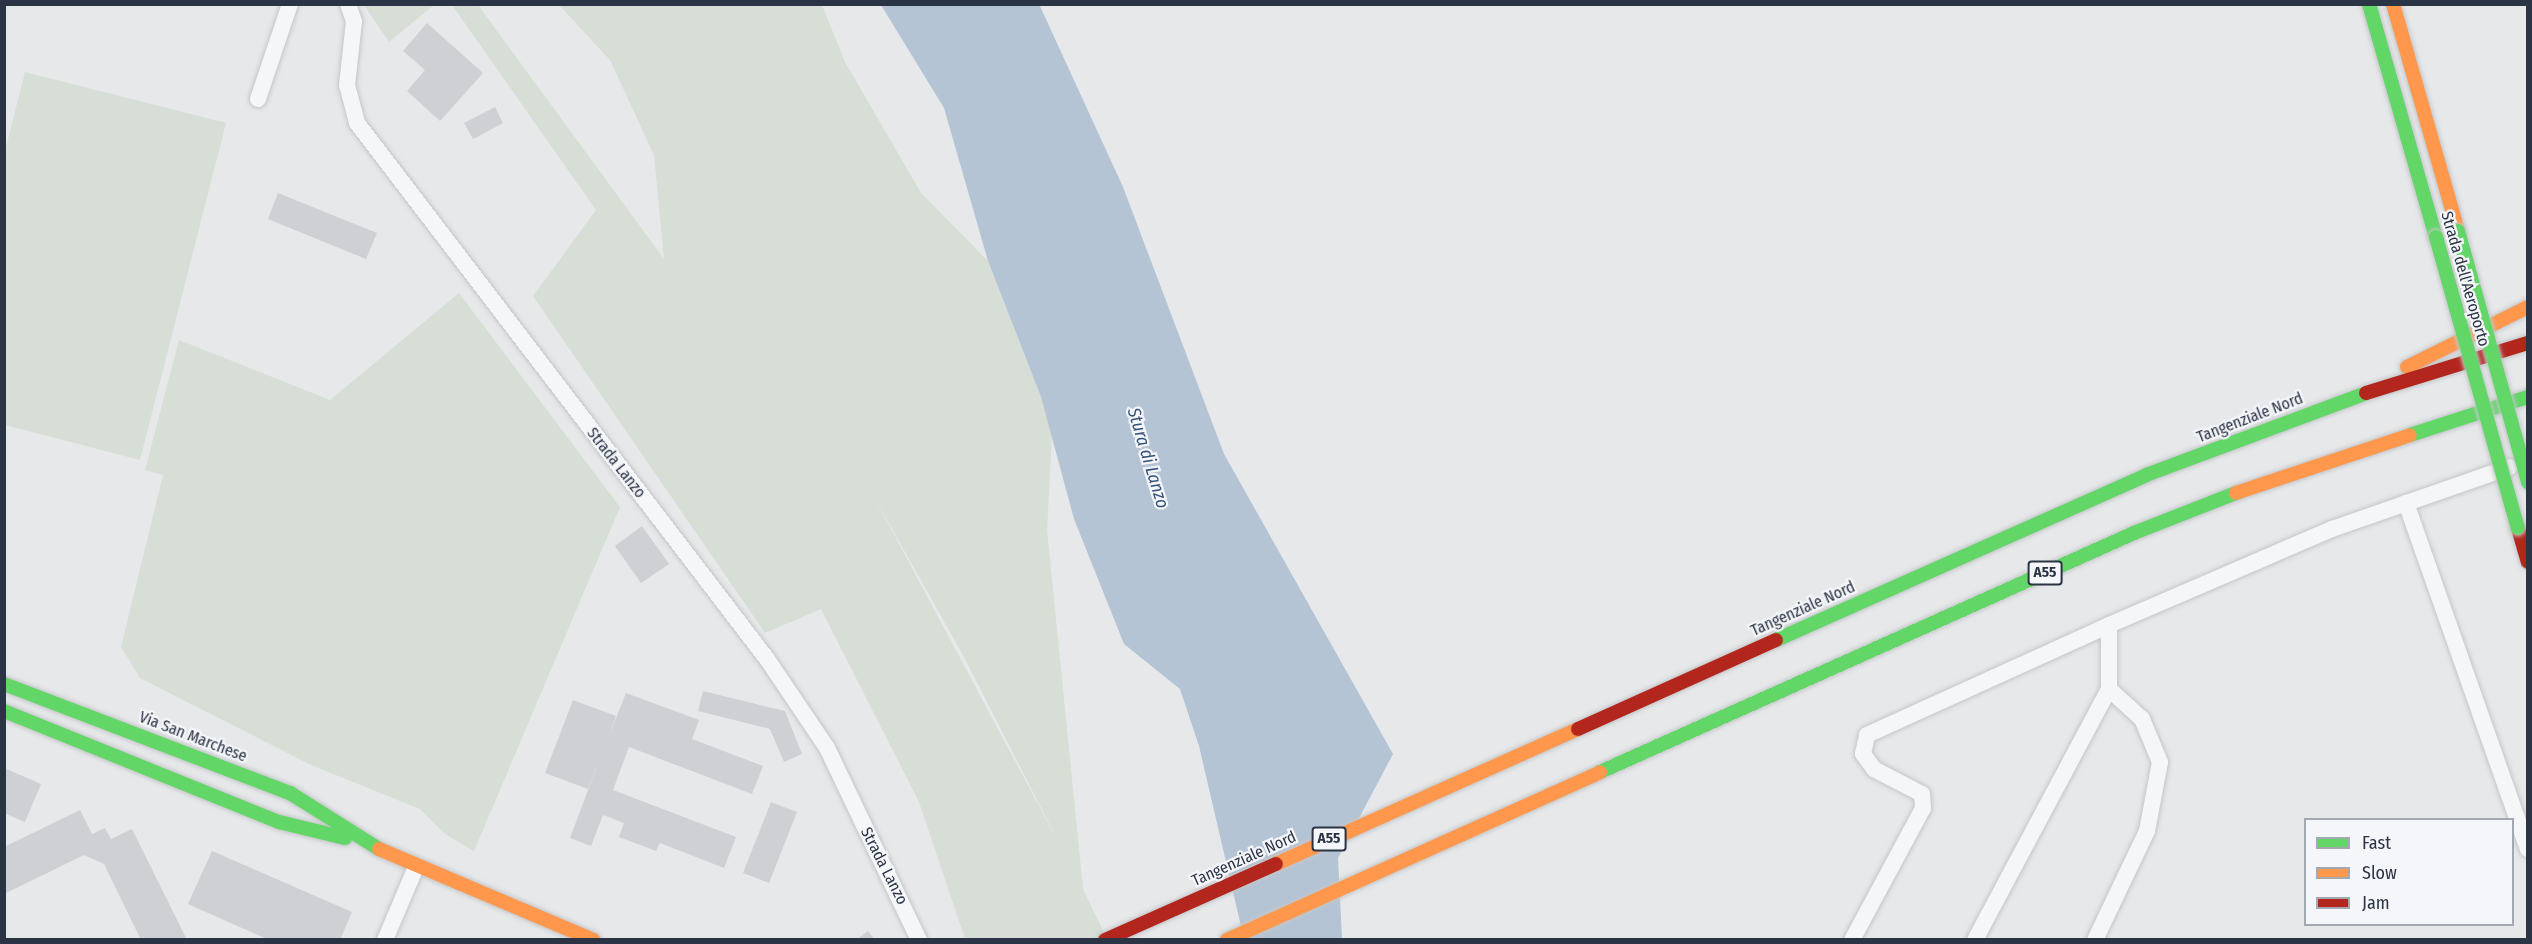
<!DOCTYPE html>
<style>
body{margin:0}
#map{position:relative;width:2532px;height:944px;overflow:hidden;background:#e6e8ea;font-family:"Fira Sans Condensed",sans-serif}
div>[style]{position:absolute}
.green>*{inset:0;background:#d6ded6}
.water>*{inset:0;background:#b4c4d5}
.building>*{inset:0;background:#ced0d3}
.roads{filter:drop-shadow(0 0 2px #c4c6c8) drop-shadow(0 0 2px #c4c6c8)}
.street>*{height:16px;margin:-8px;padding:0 8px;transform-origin:8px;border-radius:8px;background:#f5f6f7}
.fast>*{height:14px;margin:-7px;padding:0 7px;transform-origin:7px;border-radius:7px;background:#63d668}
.slow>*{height:14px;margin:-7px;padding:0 7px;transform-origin:7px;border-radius:7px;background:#ff974d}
.jam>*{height:14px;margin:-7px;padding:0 7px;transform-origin:7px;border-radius:7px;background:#b3261e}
.bridges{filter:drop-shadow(0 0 2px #c4c6c8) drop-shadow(0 0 2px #c4c6c8)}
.fast-bridge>*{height:14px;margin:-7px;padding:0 7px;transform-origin:7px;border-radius:7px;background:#63d668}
span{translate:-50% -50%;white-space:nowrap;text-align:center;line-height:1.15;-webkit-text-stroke:4.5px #f4f6f9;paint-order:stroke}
.shield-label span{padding:2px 4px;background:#f4f6f9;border:2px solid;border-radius:4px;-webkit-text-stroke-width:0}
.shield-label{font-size:15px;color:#2b3445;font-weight:700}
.street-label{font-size:16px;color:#2b3445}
.water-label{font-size:18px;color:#34527a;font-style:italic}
.frame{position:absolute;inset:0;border:6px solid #2b3445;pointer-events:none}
.legend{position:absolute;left:2304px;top:818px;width:210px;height:108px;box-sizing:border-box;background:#f4f6f9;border:2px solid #a4a8b1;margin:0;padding:8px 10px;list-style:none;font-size:18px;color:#2b3445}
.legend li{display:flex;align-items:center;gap:12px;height:30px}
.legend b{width:30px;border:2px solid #a4a8b1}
</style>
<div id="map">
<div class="green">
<div style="clip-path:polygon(364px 5px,434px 5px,389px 42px)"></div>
<div style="clip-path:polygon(evenodd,452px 5px,478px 5px,664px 259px,654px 155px,610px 60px,559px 5px,822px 5px,845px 62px,921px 193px,988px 261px,1041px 397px,1052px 436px,1047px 530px,1083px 889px,1107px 939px,965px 939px,919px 802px,821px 609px,765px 633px,533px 296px,596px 210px,452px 5px,872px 493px,964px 657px,1055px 835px,1054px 834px,872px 493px)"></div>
<div style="clip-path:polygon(25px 72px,226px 123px,140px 460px,5px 425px,5px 151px)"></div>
<div style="clip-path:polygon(459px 293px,620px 507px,474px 851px,445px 834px,420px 809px,311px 765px,140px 678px,121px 647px,163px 475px,145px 470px,179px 340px,330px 400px)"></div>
</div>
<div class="water">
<div style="clip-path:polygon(1039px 4px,1123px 187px,1224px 454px,1393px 754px,1338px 858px,1342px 939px,1244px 939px,1199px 746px,1180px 689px,1124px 644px,1074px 519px,1041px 397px,988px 261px,944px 108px,881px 5px)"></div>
</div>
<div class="building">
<div style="clip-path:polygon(427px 23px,483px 73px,440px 121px,407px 91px,425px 70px,403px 51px)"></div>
<div style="clip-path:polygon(495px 107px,503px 123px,473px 139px,464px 123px)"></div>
<div style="clip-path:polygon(278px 193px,377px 233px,366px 259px,268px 219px)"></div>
<div style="clip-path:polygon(642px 526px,669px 564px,641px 583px,615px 546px)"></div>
<div style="clip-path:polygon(703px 691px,785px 711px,802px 754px,784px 762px,770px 729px,698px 711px)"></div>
<div style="clip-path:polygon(626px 693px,699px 720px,692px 739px,763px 766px,752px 794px,629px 747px,613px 790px,736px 837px,724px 868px,660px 843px,656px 851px,619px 837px,624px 823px,603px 815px,591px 846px,570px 838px,602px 753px,588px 789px,545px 773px,573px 700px,616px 716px,609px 736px)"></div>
<div style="clip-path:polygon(4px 768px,41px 784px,25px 822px,4px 813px)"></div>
<div style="clip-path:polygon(771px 802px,797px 812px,769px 883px,743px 873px)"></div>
<div style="clip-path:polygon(80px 810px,92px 834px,105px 828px,111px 839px,132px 829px,187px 940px,141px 940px,104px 864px,84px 855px,4px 894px,4px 847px)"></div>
<div style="clip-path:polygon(212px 851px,352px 912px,340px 940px,269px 940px,188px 904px)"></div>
<div style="clip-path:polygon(868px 931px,875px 940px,856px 940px)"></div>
</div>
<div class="roads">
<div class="street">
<div style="left:348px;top:4px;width:18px;rotate:71deg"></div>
<div style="left:354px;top:21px;width:64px;rotate:96.2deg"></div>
<div style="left:347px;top:85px;width:39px;rotate:75deg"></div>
<div style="left:357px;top:123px;width:675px;rotate:52.59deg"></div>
<div style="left:767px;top:659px;width:107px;rotate:56deg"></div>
<div style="left:827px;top:748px;width:213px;rotate:64.4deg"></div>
<div style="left:258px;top:99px;width:100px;rotate:-71.4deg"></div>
<div style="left:2406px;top:503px;width:367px;rotate:70.6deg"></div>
<div style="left:385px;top:940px;width:79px;rotate:-67deg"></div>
<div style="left:1852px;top:940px;width:150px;rotate:-61.7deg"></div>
<div style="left:1923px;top:808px;width:14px;rotate:-94deg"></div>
<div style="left:1922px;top:794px;width:54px;rotate:-152.5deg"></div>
<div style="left:1874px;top:769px;width:19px;rotate:-126deg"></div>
<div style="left:1863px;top:754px;width:19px;rotate:-78deg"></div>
<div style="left:1867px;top:735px;width:266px;rotate:-24.4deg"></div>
<div style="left:1975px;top:940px;width:285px;rotate:-61.9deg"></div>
<div style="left:2109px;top:689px;width:64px;rotate:-90deg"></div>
<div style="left:2109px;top:625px;width:243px;rotate:-23.3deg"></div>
<div style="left:2332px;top:529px;width:188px;rotate:-19.2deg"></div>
<div style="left:2095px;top:940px;width:121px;rotate:-64.5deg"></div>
<div style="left:2147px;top:831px;width:70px;rotate:-79.3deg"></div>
<div style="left:2160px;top:762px;width:47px;rotate:-112.7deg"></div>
<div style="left:2142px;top:719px;width:45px;rotate:-137.7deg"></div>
</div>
<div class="fast">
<div style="left:2369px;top:4px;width:242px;rotate:74deg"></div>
<div style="left:2410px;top:435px;width:124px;rotate:-17.9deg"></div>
<div style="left:1776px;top:640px;width:405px;rotate:-24deg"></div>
<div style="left:2146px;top:475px;width:235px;rotate:-20.4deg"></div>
<div style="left:4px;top:684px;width:306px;rotate:20.9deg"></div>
<div style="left:290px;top:793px;width:105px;rotate:32.2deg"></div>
<div style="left:4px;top:711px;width:297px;rotate:22deg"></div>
<div style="left:279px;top:822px;width:68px;rotate:13.6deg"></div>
<div style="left:1600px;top:772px;width:585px;rotate:-24.11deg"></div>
<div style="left:2134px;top:533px;width:110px;rotate:-21.4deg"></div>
</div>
<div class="slow">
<div style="left:2393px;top:4px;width:236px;rotate:74deg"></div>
<div style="left:2407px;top:367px;width:135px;rotate:-26.4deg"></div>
<div style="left:2236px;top:493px;width:183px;rotate:-18.4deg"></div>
<div style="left:379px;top:849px;width:233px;rotate:23deg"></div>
<div style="left:1276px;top:864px;width:331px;rotate:-24.1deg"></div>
<div style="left:1227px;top:940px;width:409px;rotate:-24.2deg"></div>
</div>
<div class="jam">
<div style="left:2366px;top:393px;width:170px;rotate:-17.2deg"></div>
<div style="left:2518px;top:528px;width:35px;rotate:74deg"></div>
<div style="left:1578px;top:729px;width:217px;rotate:-24.2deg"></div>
<div style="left:1105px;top:940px;width:187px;rotate:-24deg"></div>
</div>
</div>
<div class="bridges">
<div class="fast-bridge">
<div style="left:2458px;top:231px;width:261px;rotate:74.4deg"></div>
<div style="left:2436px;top:237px;width:302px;rotate:74.3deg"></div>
</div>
</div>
<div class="shield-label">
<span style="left:2045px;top:573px">A55</span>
<span style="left:1329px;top:839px">A55</span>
</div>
<div class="street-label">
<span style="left:2465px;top:279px;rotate:74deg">Strada dell'Aeroporto</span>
<span style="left:2250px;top:418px;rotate:-21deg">Tangenziale Nord</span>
<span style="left:616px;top:463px;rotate:52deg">Strada Lanzo</span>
<span style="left:1803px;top:609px;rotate:-24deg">Tangenziale Nord</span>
<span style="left:193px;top:737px;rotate:21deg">Via San Marchese</span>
<span style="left:1244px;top:859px;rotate:-24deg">Tangenziale Nord</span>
<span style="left:884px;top:866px;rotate:63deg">Strada Lanzo</span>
</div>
<div class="water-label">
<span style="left:1148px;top:458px;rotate:73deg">Stura di Lanzo</span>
</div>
<div class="frame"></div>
<ul class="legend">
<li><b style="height:8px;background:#63d668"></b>Fast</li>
<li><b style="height:8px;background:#ff974d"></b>Slow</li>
<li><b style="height:8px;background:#b3261e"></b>Jam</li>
</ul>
</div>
